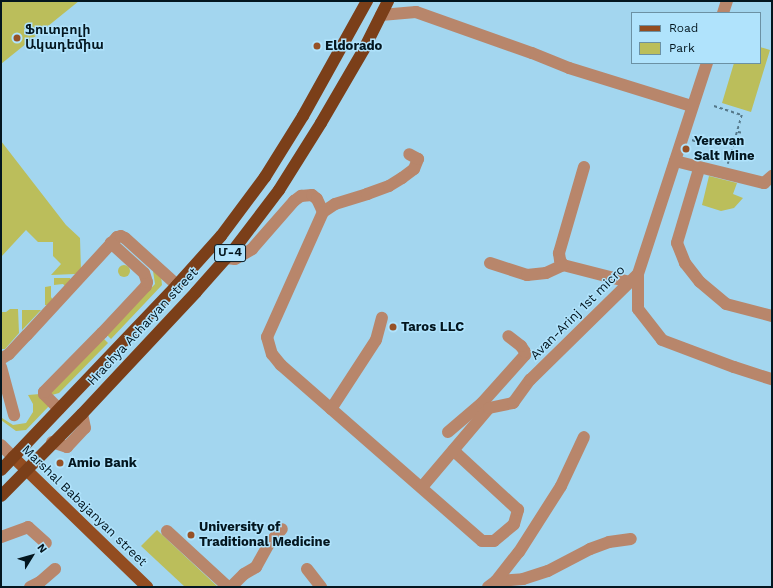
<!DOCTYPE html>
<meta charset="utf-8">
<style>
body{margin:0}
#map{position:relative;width:773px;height:588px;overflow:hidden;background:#a3d6ef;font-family:"Work Sans","Noto Sans Armenian",sans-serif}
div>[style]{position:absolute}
.green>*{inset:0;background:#bbbe5b}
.round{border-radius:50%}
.path>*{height:1.5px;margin-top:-0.75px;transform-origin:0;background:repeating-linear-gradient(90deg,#55788a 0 3px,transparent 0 6px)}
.minor>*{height:12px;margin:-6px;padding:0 6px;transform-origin:6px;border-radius:6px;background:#b8866b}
.major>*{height:12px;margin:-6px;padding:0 6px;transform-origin:6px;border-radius:6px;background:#934d21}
.highway>*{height:12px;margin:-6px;padding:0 6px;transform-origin:6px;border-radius:6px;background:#7b3f19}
.dots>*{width:11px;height:11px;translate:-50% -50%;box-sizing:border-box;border:2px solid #b0e3fc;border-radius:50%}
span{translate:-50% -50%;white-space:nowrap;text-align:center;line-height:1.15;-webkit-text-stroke:3px #b0e3fc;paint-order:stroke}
.shield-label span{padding:1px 3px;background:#b0e3fc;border:1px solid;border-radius:3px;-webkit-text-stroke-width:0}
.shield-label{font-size:12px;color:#03161f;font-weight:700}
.poi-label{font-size:13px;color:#03161f;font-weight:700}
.left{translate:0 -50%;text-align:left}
.street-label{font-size:13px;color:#03161f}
.frame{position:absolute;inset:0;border:2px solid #03161f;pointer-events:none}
.legend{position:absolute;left:631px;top:12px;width:130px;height:52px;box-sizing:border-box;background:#b0e3fc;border:1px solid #6b91a4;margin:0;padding:5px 7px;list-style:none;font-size:12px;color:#03161f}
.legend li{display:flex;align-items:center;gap:8px;height:20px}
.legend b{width:20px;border:1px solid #6b91a4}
.north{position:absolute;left:12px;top:536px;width:40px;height:40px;-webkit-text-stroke:3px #b0e3fc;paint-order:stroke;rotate:53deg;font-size:11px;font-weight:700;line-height:16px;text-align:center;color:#03161f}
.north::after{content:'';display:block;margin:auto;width:14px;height:18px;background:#03161f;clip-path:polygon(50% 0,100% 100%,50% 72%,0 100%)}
</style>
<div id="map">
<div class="green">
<div style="clip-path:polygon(1px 1px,79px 1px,1px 64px)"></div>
<div style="clip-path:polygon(760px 47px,770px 50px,751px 112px,722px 103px,734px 63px,760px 63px)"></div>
<div style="clip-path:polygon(1px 141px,66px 225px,80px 238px,81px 271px,75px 274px,51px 275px,61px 264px,53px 256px,53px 242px,38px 242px,26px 230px,1px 257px)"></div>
<div style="clip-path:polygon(709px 176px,737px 183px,733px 194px,743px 198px,734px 208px,721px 211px,702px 205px)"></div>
<div class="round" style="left:118px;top:265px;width:12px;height:12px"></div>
<div style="clip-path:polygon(153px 271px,161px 276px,162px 285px,111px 339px,107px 335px,155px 284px)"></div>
<div style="clip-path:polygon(54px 278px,70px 278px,71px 280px,65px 286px,63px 284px,54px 285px)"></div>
<div style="clip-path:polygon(51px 286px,51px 297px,53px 300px,48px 305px,45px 305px,45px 287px)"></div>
<div style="clip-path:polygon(10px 309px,18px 309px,19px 333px,5px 349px,1px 349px,1px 312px,6px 312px)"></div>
<div style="clip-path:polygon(22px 310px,41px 310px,22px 330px)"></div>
<div style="clip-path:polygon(103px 338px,108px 343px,59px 393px,52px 395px,46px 388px)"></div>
<div style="clip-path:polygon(40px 394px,49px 406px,26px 430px,16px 431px,1px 420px,2px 418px,13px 425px,26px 423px,33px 412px,33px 404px,28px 395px)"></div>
<div style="clip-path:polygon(157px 530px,218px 587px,185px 587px,141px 546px)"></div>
</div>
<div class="path">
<div style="left:714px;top:106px;width:29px;rotate:18deg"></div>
<div style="left:742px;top:115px;width:51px;rotate:105.9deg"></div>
<div style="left:738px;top:132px;width:6px;rotate:9deg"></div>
<div style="left:692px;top:140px;width:5px;rotate:22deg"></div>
</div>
<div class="minor">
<div style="left:723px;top:13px;width:13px;rotate:-72deg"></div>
<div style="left:381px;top:15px;width:35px;rotate:-5deg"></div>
<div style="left:416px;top:12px;width:123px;rotate:19.5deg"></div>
<div style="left:532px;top:53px;width:40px;rotate:22deg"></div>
<div style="left:569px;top:68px;width:129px;rotate:17.2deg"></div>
<div style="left:675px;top:161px;width:92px;rotate:13.9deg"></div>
<div style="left:764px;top:183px;width:11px;rotate:-41deg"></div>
<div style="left:584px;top:167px;width:90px;rotate:106.2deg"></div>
<div style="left:559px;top:253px;width:7px;rotate:82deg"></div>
<div style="left:560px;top:260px;width:6px;rotate:59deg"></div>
<div style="left:563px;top:265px;width:68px;rotate:14.4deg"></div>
<div style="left:699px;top:169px;width:77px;rotate:106.6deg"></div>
<div style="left:677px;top:243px;width:22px;rotate:68deg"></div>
<div style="left:685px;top:263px;width:24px;rotate:52deg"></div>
<div style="left:700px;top:282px;width:34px;rotate:40deg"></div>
<div style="left:726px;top:304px;width:48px;rotate:14.6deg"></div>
<div style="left:323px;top:212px;width:14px;rotate:-34deg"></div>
<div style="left:335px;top:204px;width:34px;rotate:-17deg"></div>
<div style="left:367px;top:194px;width:23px;rotate:-20deg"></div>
<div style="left:389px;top:186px;width:15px;rotate:-32deg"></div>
<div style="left:402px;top:178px;width:15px;rotate:-37deg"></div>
<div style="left:414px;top:169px;width:11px;rotate:-68deg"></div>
<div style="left:418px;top:159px;width:10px;rotate:-151deg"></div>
<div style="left:226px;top:258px;width:9px;rotate:6deg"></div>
<div style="left:235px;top:259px;width:20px;rotate:-30deg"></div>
<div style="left:252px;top:249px;width:64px;rotate:-48.8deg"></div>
<div style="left:294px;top:201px;width:9px;rotate:-36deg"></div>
<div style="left:301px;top:196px;width:11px;rotate:-5deg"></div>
<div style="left:312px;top:195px;width:6px;rotate:39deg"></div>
<div style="left:317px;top:199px;width:14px;rotate:65deg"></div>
<div style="left:323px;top:212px;width:137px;rotate:114.1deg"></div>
<div style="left:267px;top:337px;width:18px;rotate:74deg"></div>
<div style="left:272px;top:354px;width:14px;rotate:51deg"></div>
<div style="left:281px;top:365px;width:267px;rotate:41.2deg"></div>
<div style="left:482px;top:541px;width:12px"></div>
<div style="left:494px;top:541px;width:26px;rotate:-40deg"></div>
<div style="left:514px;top:524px;width:15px;rotate:-74deg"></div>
<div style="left:518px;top:510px;width:88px;rotate:-137.3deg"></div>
<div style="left:490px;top:263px;width:39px;rotate:18deg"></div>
<div style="left:527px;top:275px;width:19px;rotate:-6deg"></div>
<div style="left:546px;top:273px;width:19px;rotate:-25deg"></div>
<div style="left:638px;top:274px;width:222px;rotate:-71.9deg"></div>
<div style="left:1px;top:359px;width:9px;rotate:-32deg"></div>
<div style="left:9px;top:354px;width:26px;rotate:-47deg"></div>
<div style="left:27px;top:335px;width:133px;rotate:-47.4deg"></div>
<div style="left:117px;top:237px;width:4px;rotate:-14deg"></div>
<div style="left:121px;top:236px;width:4px;rotate:27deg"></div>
<div style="left:125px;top:238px;width:70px;rotate:42.1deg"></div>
<div style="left:1px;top:367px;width:50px;rotate:74.8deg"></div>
<div style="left:59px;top:409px;width:21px;rotate:-135deg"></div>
<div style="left:44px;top:394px;width:2px;rotate:-90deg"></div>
<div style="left:44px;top:392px;width:83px;rotate:-45.5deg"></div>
<div style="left:102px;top:333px;width:64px;rotate:-46.9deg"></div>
<div style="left:146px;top:286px;width:4px;rotate:-76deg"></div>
<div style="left:147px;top:282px;width:9px;rotate:-108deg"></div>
<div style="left:144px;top:273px;width:45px;rotate:-137.7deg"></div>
<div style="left:331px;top:409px;width:82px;rotate:-56.9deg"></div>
<div style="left:376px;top:340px;width:23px;rotate:-75deg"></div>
<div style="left:448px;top:432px;width:45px;rotate:-40.5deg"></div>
<div style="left:482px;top:403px;width:64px;rotate:-48.1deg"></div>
<div style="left:525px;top:355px;width:3px;rotate:-90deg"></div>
<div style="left:525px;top:352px;width:7px;rotate:-124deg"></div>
<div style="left:521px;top:346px;width:16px;rotate:-142deg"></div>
<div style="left:52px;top:442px;width:16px;rotate:18deg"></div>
<div style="left:67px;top:447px;width:26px;rotate:-47deg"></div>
<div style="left:85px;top:428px;width:14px;rotate:-102deg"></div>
<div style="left:1px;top:445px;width:17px;rotate:45deg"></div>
<div style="left:422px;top:487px;width:104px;rotate:-49.7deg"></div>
<div style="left:489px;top:408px;width:25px;rotate:-12deg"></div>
<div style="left:513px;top:403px;width:29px;rotate:-54deg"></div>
<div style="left:530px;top:380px;width:151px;rotate:-44.5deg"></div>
<div style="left:638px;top:274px;width:35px;rotate:90deg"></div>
<div style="left:638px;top:309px;width:39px;rotate:52deg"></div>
<div style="left:662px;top:340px;width:77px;rotate:20.6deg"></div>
<div style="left:734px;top:367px;width:40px;rotate:18deg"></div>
<div style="left:167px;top:531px;width:83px;rotate:42.6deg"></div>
<div style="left:1px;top:537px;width:29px;rotate:-20deg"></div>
<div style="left:28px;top:527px;width:24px;rotate:42deg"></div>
<div style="left:307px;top:569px;width:23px;rotate:52deg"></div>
<div style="left:496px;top:581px;width:27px;rotate:-4deg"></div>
<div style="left:523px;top:579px;width:26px;rotate:-18deg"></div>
<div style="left:548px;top:571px;width:47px;rotate:-27.6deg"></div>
<div style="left:590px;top:549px;width:20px;rotate:-20deg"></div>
<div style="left:609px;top:542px;width:22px;rotate:-8deg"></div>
<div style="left:30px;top:587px;width:11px;rotate:-27deg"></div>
<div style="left:40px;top:582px;width:20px;rotate:-41deg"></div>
<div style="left:231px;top:587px;width:18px;rotate:-45deg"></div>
<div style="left:244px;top:574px;width:14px;rotate:-30deg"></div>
<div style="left:256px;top:567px;width:25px;rotate:-61deg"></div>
<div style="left:268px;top:545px;width:21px;rotate:-49deg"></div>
<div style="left:488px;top:587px;width:10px;rotate:-37deg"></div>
<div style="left:496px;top:581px;width:37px;rotate:-52deg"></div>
<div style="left:519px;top:552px;width:78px;rotate:-57.5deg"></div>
<div style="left:561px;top:486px;width:54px;rotate:-64.9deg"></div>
</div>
<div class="major">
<div style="left:13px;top:457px;width:187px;rotate:44.1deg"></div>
</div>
<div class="highway">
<div style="left:1px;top:470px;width:255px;rotate:-46.4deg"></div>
<div style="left:177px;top:285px;width:66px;rotate:-48.1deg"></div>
<div style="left:221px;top:236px;width:74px;rotate:-53.3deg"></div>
<div style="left:265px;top:177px;width:72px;rotate:-58.1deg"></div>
<div style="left:303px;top:116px;width:132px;rotate:-60.9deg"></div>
<div style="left:1px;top:496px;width:115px;rotate:-45.4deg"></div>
<div style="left:82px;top:414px;width:167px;rotate:-46.9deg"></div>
<div style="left:196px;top:292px;width:59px;rotate:-48.4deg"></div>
<div style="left:235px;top:248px;width:73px;rotate:-52.8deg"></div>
<div style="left:279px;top:190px;width:79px;rotate:-57.9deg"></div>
<div style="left:321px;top:123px;width:86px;rotate:-59.8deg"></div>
<div style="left:364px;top:49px;width:54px;rotate:-63.4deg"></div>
</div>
<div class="dots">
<div style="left:17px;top:38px;background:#965126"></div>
<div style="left:317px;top:46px;background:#965126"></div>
<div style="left:686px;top:149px;background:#965126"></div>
<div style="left:393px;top:327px;background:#965126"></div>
<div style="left:60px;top:463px;background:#965126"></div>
<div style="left:191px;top:535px;background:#965126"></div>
</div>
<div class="shield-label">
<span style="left:230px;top:253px">Մ-4</span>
</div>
<div class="poi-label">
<span class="left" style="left:25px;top:38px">Ֆուտբոլի<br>Ակադեմիա</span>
<span class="left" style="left:325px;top:46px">Eldorado</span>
<span class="left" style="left:694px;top:149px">Yerevan<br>Salt Mine</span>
<span class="left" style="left:401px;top:327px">Taros LLC</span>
<span class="left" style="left:68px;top:463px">Amio Bank</span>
<span class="left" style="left:199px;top:535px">University of<br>Traditional Medicine</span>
</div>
<div class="street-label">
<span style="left:578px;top:313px;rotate:-45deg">Avan-Arinj 1st micro</span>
<span style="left:143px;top:327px;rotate:-47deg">Hrachya Acharyan street</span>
<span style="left:84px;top:506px;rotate:44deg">Marshal Babajanyan street</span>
</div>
<div class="frame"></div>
<ul class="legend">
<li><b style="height:5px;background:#934d21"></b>Road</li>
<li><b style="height:11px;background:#bbbe5b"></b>Park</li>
</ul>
<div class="north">N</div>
</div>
